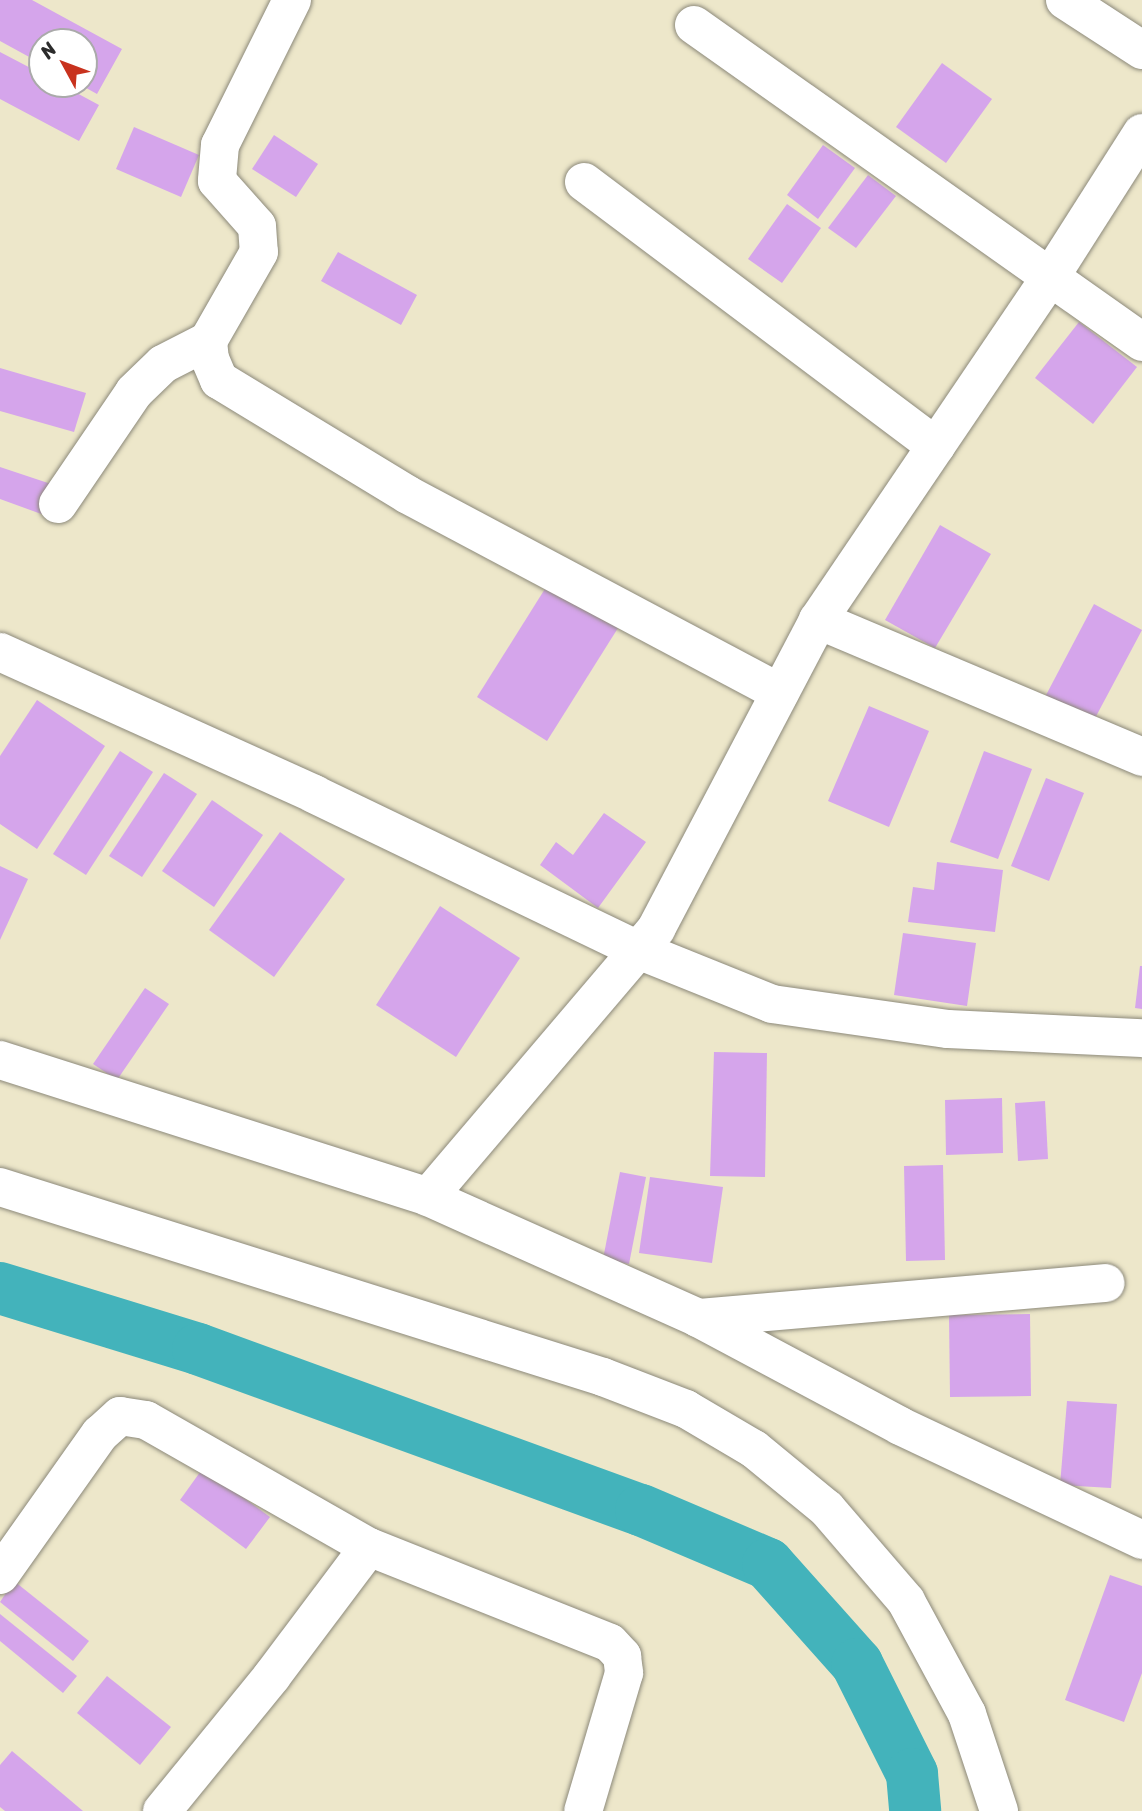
<!DOCTYPE html>
<style>
body{margin:0}
#map{position:relative;width:1142px;height:1811px;overflow:hidden;background:#ede7ca;font-family:Sriracha,sans-serif}
div>[style]{position:absolute}
.canal>*{height:52px;margin:-26px;padding:0 26px;transform-origin:26px;border-radius:26px;background:#43b3bb}
.building>*{inset:0;background:#d5a5eb}
.roads{filter:drop-shadow(0 0 2px #8c897a) drop-shadow(0 0 2px #8c897a)}
.minor>*{height:38px;margin:-19px;padding:0 19px;transform-origin:19px;border-radius:19px;background:#fff}
span{translate:-50% -50%;white-space:nowrap;text-align:center;line-height:1.15;-webkit-text-stroke:6px #fff;paint-order:stroke}
.north{position:absolute;left:28px;top:28px;width:70px;height:70px;box-sizing:border-box;background:#fff;border:2px solid #aaa;border-radius:50%;rotate:311deg;font-size:19px;font-weight:700;line-height:28px;text-align:center;color:#2b2b2b}
.north::after{content:'';display:block;margin:auto;width:24px;height:32px;background:#c8321e;clip-path:polygon(50% 0,100% 100%,50% 72%,0 100%)}
</style>
<div id="map">
<div class="canal">
<div style="left:0;top:1288px;width:207px;rotate:17.1deg"></div>
<div style="left:198px;top:1349px;width:471px;rotate:20deg"></div>
<div style="left:641px;top:1510px;width:138px;rotate:23deg"></div>
<div style="left:768px;top:1564px;width:134px;rotate:48.3deg"></div>
<div style="left:857px;top:1664px;width:123px;rotate:63.4deg"></div>
<div style="left:912px;top:1774px;width:37px;rotate:85deg"></div>
</div>
<div class="building">
<div style="clip-path:polygon(0 0,32px 0,122px 49px,97px 94px,79px 84px,84px 84px,84px 42px,42px 42px,42px 64px,0 41px)"></div>
<div style="clip-path:polygon(0 52px,42px 74px,42px 84px,60px 84px,99px 105px,79px 141px,0 99px)"></div>
<div style="clip-path:polygon(942px 63px,992px 99px,946px 163px,896px 127px)"></div>
<div style="clip-path:polygon(134px 127px,199px 155px,181px 197px,116px 169px)"></div>
<div style="clip-path:polygon(274px 135px,318px 164px,296px 197px,252px 169px)"></div>
<div style="clip-path:polygon(823px 145px,855px 168px,818px 219px,787px 195px)"></div>
<div style="clip-path:polygon(868px 175px,896px 196px,856px 248px,828px 228px)"></div>
<div style="clip-path:polygon(787px 204px,821px 228px,782px 283px,748px 259px)"></div>
<div style="clip-path:polygon(338px 252px,417px 295px,401px 325px,321px 281px)"></div>
<div style="clip-path:polygon(1079px 322px,1137px 367px,1093px 424px,1035px 378px)"></div>
<div style="clip-path:polygon(0 368px,86px 393px,74px 432px,0 411px)"></div>
<div style="clip-path:polygon(0 467px,54px 485px,44px 515px,0 499px)"></div>
<div style="clip-path:polygon(940px 525px,991px 554px,935px 648px,885px 620px)"></div>
<div style="clip-path:polygon(548px 584px,618px 628px,547px 741px,477px 697px)"></div>
<div style="clip-path:polygon(1094px 604px,1142px 630px,1093px 722px,1045px 697px)"></div>
<div style="clip-path:polygon(37px 700px,105px 746px,37px 849px,0 824px,0 756px)"></div>
<div style="clip-path:polygon(869px 706px,929px 731px,889px 827px,828px 801px)"></div>
<div style="clip-path:polygon(120px 751px,153px 772px,86px 875px,53px 854px)"></div>
<div style="clip-path:polygon(984px 751px,1032px 769px,998px 859px,950px 842px)"></div>
<div style="clip-path:polygon(164px 773px,197px 794px,142px 877px,109px 856px)"></div>
<div style="clip-path:polygon(1046px 778px,1084px 793px,1049px 881px,1011px 866px)"></div>
<div style="clip-path:polygon(212px 800px,263px 835px,214px 907px,162px 871px)"></div>
<div style="clip-path:polygon(604px 813px,646px 842px,598px 908px,540px 865px,556px 842px,573px 855px)"></div>
<div style="clip-path:polygon(280px 832px,345px 879px,274px 977px,209px 930px)"></div>
<div style="clip-path:polygon(937px 862px,1003px 870px,995px 932px,908px 922px,913px 887px,934px 890px)"></div>
<div style="clip-path:polygon(0 866px,28px 879px,0 940px)"></div>
<div style="clip-path:polygon(440px 906px,520px 958px,456px 1057px,376px 1005px)"></div>
<div style="clip-path:polygon(903px 933px,976px 943px,967px 1006px,894px 995px)"></div>
<div style="clip-path:polygon(1140px 966px,1142px 966px,1142px 1009px,1135px 1008px)"></div>
<div style="clip-path:polygon(145px 988px,169px 1004px,117px 1080px,93px 1064px)"></div>
<div style="clip-path:polygon(714px 1052px,767px 1053px,765px 1177px,710px 1176px)"></div>
<div style="clip-path:polygon(1002px 1098px,1003px 1153px,946px 1155px,945px 1100px)"></div>
<div style="clip-path:polygon(1045px 1101px,1048px 1159px,1018px 1161px,1015px 1103px)"></div>
<div style="clip-path:polygon(943px 1165px,945px 1260px,906px 1261px,904px 1166px)"></div>
<div style="clip-path:polygon(620px 1172px,646px 1177px,629px 1264px,603px 1259px)"></div>
<div style="clip-path:polygon(650px 1177px,723px 1187px,712px 1263px,639px 1253px)"></div>
<div style="clip-path:polygon(1030px 1314px,1031px 1396px,950px 1397px,949px 1315px)"></div>
<div style="clip-path:polygon(1067px 1401px,1117px 1404px,1111px 1488px,1060px 1485px)"></div>
<div style="clip-path:polygon(203px 1468px,270px 1517px,246px 1549px,180px 1500px)"></div>
<div style="clip-path:polygon(1110px 1575px,1142px 1586px,1142px 1673px,1124px 1722px,1065px 1700px)"></div>
<div style="clip-path:polygon(14px 1581px,89px 1641px,73px 1661px,0 1602px)"></div>
<div style="clip-path:polygon(0 1614px,77px 1676px,63px 1693px,0 1641px)"></div>
<div style="clip-path:polygon(107px 1676px,171px 1727px,140px 1765px,77px 1713px)"></div>
<div style="clip-path:polygon(12px 1751px,83px 1811px,5px 1811px,0 1807px,0 1765px)"></div>
</div>
<div class="roads">
<div class="minor">
<div style="left:292px;top:0;width:162px;rotate:116.4deg"></div>
<div style="left:220px;top:145px;width:36px;rotate:95deg"></div>
<div style="left:217px;top:181px;width:60px;rotate:48.4deg"></div>
<div style="left:257px;top:226px;width:26px;rotate:86deg"></div>
<div style="left:259px;top:252px;width:103px;rotate:119.8deg"></div>
<div style="left:208px;top:341px;width:18px;rotate:84deg"></div>
<div style="left:210px;top:359px;width:23px;rotate:67deg"></div>
<div style="left:219px;top:380px;width:221px;rotate:31.3deg"></div>
<div style="left:408px;top:495px;width:421px;rotate:28deg"></div>
<div style="left:1065px;top:0;width:92px;rotate:33deg"></div>
<div style="left:694px;top:25px;width:549px;rotate:35.28deg"></div>
<div style="left:584px;top:182px;width:440px;rotate:36.9deg"></div>
<div style="left:58px;top:504px;width:135px;rotate:-55.8deg"></div>
<div style="left:134px;top:392px;width:40px;rotate:-44deg"></div>
<div style="left:163px;top:364px;width:51px;rotate:-27.1deg"></div>
<div style="left:818px;top:620px;width:352px;rotate:22.9deg"></div>
<div style="left:0;top:652px;width:345px;rotate:24.3deg"></div>
<div style="left:314px;top:794px;width:360px;rotate:25.7deg"></div>
<div style="left:638px;top:950px;width:144px;rotate:21.9deg"></div>
<div style="left:772px;top:1004px;width:178px;rotate:8.1deg"></div>
<div style="left:948px;top:1029px;width:194px;rotate:2.7deg"></div>
<div style="left:0;top:1060px;width:449px;rotate:17.7deg"></div>
<div style="left:428px;top:1197px;width:296px;rotate:24.1deg"></div>
<div style="left:698px;top:1318px;width:229px;rotate:28.1deg"></div>
<div style="left:900px;top:1426px;width:268px;rotate:25.2deg"></div>
<div style="left:0;top:1187px;width:632px;rotate:17.49deg"></div>
<div style="left:603px;top:1377px;width:89px;rotate:21.1deg"></div>
<div style="left:686px;top:1409px;width:79px;rotate:30.5deg"></div>
<div style="left:754px;top:1449px;width:94px;rotate:39.4deg"></div>
<div style="left:827px;top:1509px;width:121px;rotate:49.3deg"></div>
<div style="left:906px;top:1601px;width:128px;rotate:61.6deg"></div>
<div style="left:967px;top:1714px;width:102px;rotate:71.7deg"></div>
<div style="left:428px;top:1197px;width:352px;rotate:-49.6deg"></div>
<div style="left:656px;top:929px;width:349px;rotate:-62.3deg"></div>
<div style="left:818px;top:620px;width:412px;rotate:-55.9deg"></div>
<div style="left:1049px;top:279px;width:173px;rotate:-57.5deg"></div>
<div style="left:698px;top:1318px;width:409px;rotate:-4.9deg"></div>
<div style="left:0;top:1575px;width:173px;rotate:-54.7deg"></div>
<div style="left:100px;top:1434px;width:27px;rotate:-42deg"></div>
<div style="left:120px;top:1416px;width:26px;rotate:9deg"></div>
<div style="left:146px;top:1420px;width:257px;rotate:29.7deg"></div>
<div style="left:369px;top:1547px;width:259px;rotate:21.7deg"></div>
<div style="left:610px;top:1643px;width:18px;rotate:47deg"></div>
<div style="left:622px;top:1656px;width:17px;rotate:83deg"></div>
<div style="left:624px;top:1673px;width:144px;rotate:106.5deg"></div>
<div style="left:162px;top:1811px;width:174px;rotate:-50.8deg"></div>
<div style="left:272px;top:1676px;width:161px;rotate:-53.1deg"></div>
</div>
</div>
<div class="north">N</div>
</div>
